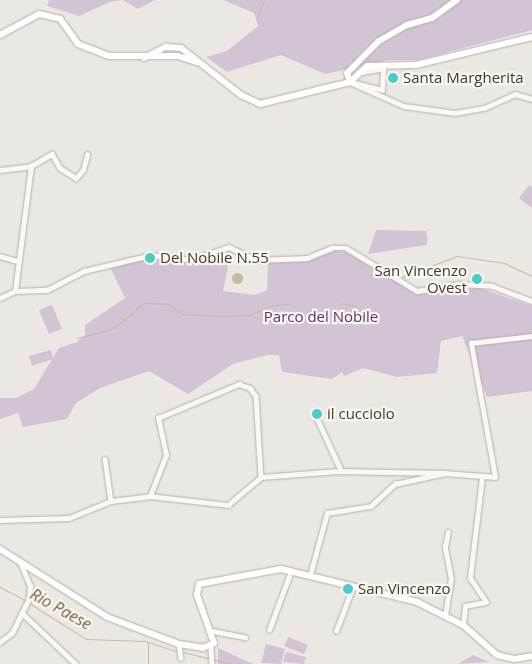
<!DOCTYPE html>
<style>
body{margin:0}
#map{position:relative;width:532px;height:664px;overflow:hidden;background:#ebe8e3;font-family:"Open Sans",sans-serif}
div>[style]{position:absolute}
.green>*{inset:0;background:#d2c4d4}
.water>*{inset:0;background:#c9b99f}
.round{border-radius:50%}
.stream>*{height:1px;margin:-0.5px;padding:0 0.5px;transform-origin:0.5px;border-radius:0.5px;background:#c9b99f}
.roads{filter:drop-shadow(0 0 1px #b5b1a8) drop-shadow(0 0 1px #b5b1a8)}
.street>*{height:4.5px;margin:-2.25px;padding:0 2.25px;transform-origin:2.25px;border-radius:2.25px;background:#f9f8f5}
.secondary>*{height:6px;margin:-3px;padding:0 3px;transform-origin:3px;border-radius:3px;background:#fff}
.dots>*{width:14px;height:14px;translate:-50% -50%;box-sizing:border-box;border:2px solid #f8f6f2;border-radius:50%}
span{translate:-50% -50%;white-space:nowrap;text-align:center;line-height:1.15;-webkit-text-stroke:4.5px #f8f6f2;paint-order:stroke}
.poi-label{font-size:15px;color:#423c2b}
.left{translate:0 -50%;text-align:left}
.right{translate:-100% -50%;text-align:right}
.park-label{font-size:15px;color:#5a385e}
.water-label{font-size:16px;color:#765f35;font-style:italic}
</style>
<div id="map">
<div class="green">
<div style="clip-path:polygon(49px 0,155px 0,138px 9px,123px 0,110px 2px,79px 16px,47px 6px)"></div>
<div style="clip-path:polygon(223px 0,532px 0,532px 30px,418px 60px,388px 60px,325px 74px,281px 55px,227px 72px,206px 57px,227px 51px,258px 26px,254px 13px)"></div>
<div style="clip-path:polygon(529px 185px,532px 187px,532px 208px,519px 198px)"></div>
<div style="clip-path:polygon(376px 230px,426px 231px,428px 240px,426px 245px,368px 254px)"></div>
<div style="clip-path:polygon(334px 250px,351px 253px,419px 294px,480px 288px,532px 306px,532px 391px,487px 397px,462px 336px,441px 341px,437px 373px,397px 377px,363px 368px,344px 376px,342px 372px,332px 379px,282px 372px,279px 355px,268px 355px,233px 364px,188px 394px,149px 371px,100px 388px,76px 403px,67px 419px,23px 427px,18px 413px,0 419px,0 398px,16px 398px,34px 389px,59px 348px,77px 342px,85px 335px,85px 325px,125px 298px,110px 267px,156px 257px,197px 262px,231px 252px,223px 291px,255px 295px,267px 290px,268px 262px,305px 262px)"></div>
<div style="clip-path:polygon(52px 305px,62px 329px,49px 334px,39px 310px)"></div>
<div style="clip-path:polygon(51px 350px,53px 359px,32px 366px,29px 356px)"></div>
<div style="clip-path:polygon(288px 637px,308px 645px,304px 654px,284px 646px)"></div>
<div style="clip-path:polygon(266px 644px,285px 649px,281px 664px,261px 663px)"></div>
<div style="clip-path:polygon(218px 648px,253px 664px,218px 664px)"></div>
<div style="clip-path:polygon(286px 652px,306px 657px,304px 664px,283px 662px)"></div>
<div style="clip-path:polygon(473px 655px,489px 662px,458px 664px)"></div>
</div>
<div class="water">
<div class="round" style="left:231.5px;top:272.5px;width:11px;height:11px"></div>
</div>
<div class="stream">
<div style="left:258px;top:16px;width:17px;rotate:-69deg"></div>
<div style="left:399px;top:278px;width:62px;rotate:-20.8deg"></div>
<div style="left:457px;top:256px;width:48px;rotate:8.5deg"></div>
<div style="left:504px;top:263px;width:31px;rotate:25deg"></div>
<div style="left:342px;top:303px;width:14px;rotate:12deg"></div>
<div style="left:77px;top:338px;width:38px;rotate:-15deg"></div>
<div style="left:114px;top:328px;width:39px;rotate:-40deg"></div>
<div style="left:144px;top:303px;width:24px;rotate:2deg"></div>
<div style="left:168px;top:304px;width:18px;rotate:34deg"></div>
<div style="left:183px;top:314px;width:37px;rotate:3deg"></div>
<div style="left:220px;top:316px;width:29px;rotate:-2deg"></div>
<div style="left:249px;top:315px;width:25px;rotate:-23deg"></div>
<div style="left:272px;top:305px;width:18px;rotate:-3deg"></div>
<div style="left:0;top:587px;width:30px;rotate:28deg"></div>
<div style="left:29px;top:603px;width:67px;rotate:32.3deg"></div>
<div style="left:86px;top:639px;width:59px;rotate:1.9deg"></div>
<div style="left:145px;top:641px;width:36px;rotate:18deg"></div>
<div style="left:148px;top:643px;width:21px;rotate:90deg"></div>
<div style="left:183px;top:652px;width:49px;rotate:14deg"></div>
</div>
<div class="roads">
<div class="street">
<div style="left:350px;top:82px;width:59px;rotate:24deg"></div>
<div style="left:404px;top:106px;width:51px;rotate:7.8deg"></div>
<div style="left:455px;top:113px;width:29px;rotate:-10deg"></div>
<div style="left:484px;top:108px;width:34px;rotate:-24deg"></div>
<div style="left:515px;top:94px;width:18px;rotate:16deg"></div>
<div style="left:351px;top:82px;width:32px;rotate:14deg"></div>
<div style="left:382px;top:90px;width:21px;rotate:-87deg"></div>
<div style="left:383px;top:69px;width:20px;rotate:171deg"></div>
<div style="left:0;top:170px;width:31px;rotate:-7deg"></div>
<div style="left:0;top:256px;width:18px;rotate:16deg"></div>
<div style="left:15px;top:291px;width:126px;rotate:-82.7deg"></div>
<div style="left:31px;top:166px;width:24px;rotate:-30deg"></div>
<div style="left:52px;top:154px;width:16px;rotate:60deg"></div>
<div style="left:60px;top:168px;width:19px;rotate:32deg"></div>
<div style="left:76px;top:178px;width:11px;rotate:-49deg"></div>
<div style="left:83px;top:170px;width:16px;rotate:-75deg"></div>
<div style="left:0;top:298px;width:17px;rotate:-25deg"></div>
<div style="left:15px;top:291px;width:32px;rotate:-2deg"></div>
<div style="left:47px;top:290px;width:42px;rotate:-27.2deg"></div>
<div style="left:84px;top:271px;width:69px;rotate:-13.4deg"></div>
<div style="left:151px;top:255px;width:39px;rotate:7deg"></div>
<div style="left:190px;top:260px;width:41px;rotate:-18.4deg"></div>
<div style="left:229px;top:247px;width:31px;rotate:25deg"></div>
<div style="left:257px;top:260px;width:50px;rotate:-2.3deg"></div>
<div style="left:307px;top:258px;width:27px;rotate:-22deg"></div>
<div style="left:332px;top:248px;width:14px"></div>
<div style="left:346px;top:248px;width:83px;rotate:31.2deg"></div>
<div style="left:417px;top:291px;width:43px;rotate:-9.5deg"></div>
<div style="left:459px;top:284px;width:33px;rotate:3deg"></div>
<div style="left:492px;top:286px;width:43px;rotate:20.6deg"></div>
<div style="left:315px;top:414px;width:62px;rotate:65.1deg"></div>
<div style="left:105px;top:459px;width:42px;rotate:81.9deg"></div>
<div style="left:150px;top:496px;width:79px;rotate:6.6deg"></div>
<div style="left:228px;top:505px;width:43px;rotate:-40.3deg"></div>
<div style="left:0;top:520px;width:69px;rotate:-1.7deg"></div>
<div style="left:69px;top:518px;width:45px;rotate:-22deg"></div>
<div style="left:111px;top:501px;width:39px;rotate:-7deg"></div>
<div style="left:150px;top:496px;width:44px;rotate:-68.7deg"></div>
<div style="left:166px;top:455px;width:38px;rotate:-102deg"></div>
<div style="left:158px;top:418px;width:88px;rotate:-22.8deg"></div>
<div style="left:239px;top:384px;width:12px;rotate:20deg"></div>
<div style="left:250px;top:388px;width:10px;rotate:53deg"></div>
<div style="left:256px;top:396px;width:81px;rotate:86.5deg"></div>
<div style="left:261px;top:477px;width:77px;rotate:-4.5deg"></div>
<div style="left:338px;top:471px;width:107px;rotate:1.1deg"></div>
<div style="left:310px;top:575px;width:64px;rotate:-74.7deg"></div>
<div style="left:327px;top:513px;width:45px;rotate:-9deg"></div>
<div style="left:371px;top:506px;width:33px;rotate:-43deg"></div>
<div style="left:395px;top:484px;width:51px;rotate:-12.4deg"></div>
<div style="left:445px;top:473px;width:50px;rotate:4.6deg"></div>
<div style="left:495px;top:477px;width:136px;rotate:-100.2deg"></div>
<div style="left:471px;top:343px;width:61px;rotate:-6.5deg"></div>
<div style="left:22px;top:613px;width:74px;rotate:43.4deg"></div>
<div style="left:445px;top:616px;width:37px;rotate:-81deg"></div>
<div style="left:451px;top:579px;width:33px;rotate:-101deg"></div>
<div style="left:445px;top:547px;width:15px;rotate:-79deg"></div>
<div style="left:463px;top:625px;width:19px;rotate:-84deg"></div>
<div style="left:465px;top:606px;width:21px;rotate:-11deg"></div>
<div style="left:486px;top:602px;width:29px;rotate:-124deg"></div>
<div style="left:470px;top:578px;width:102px;rotate:-83.2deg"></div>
<div style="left:269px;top:630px;width:63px;rotate:-69.6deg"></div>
<div style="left:213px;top:631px;width:33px;rotate:11deg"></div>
<div style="left:336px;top:631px;width:45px;rotate:-69.1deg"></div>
<div style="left:0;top:642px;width:15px;rotate:-37deg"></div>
<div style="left:12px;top:633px;width:39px;rotate:-64deg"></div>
<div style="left:29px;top:598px;width:12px;rotate:-85deg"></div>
<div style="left:30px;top:586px;width:23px;rotate:-113deg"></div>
<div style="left:179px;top:644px;width:14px;rotate:82deg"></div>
<div style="left:211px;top:647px;width:17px;rotate:87deg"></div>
</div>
<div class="secondary">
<div style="left:0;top:35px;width:44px;rotate:-28.3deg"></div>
<div style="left:39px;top:14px;width:22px;rotate:13deg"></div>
<div style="left:60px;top:19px;width:31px;rotate:54deg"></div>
<div style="left:78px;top:44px;width:33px;rotate:21deg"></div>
<div style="left:109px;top:56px;width:69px"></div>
<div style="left:178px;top:56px;width:20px;rotate:18deg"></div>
<div style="left:144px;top:58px;width:25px;rotate:-27deg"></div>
<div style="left:166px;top:47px;width:15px;rotate:4deg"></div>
<div style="left:181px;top:48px;width:76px;rotate:38.1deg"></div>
<div style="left:241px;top:95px;width:21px;rotate:25deg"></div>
<div style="left:260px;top:104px;width:93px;rotate:-13.7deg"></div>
<div style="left:350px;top:82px;width:23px;rotate:-43deg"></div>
<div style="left:367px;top:66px;width:49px;rotate:-1.2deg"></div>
<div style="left:416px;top:65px;width:119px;rotate:-13.6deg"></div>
<div style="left:350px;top:82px;width:9px;rotate:-108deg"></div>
<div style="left:347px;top:73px;width:45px;rotate:-45deg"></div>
<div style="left:379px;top:41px;width:32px;rotate:-30deg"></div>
<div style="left:407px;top:25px;width:26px;rotate:-16deg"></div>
<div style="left:432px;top:18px;width:31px;rotate:-36deg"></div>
<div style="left:0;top:549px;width:127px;rotate:32.4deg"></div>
<div style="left:107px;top:617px;width:77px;rotate:20.6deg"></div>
<div style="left:179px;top:644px;width:24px;rotate:9deg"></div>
<div style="left:203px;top:648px;width:12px;rotate:-24deg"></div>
<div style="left:214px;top:643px;width:51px;rotate:-109.5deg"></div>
<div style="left:197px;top:595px;width:11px;rotate:-80deg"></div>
<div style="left:199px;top:584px;width:83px;rotate:-10.4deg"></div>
<div style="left:281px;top:569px;width:140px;rotate:13.6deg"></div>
<div style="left:417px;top:602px;width:51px;rotate:26.6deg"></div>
<div style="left:463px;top:625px;width:45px;rotate:41.4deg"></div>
<div style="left:497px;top:655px;width:17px;rotate:13deg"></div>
<div style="left:514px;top:659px;width:18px;rotate:-9deg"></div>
</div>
</div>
<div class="dots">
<div style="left:393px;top:78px;background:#4bccc4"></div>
<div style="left:150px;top:258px;background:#4bccc4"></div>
<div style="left:477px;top:279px;background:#4bccc4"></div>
<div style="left:317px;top:414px;background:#4bccc4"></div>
<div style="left:348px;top:589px;background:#4bccc4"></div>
</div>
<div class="poi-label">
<span class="left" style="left:403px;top:78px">Santa Margherita</span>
<span class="left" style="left:160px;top:258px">Del Nobile N.55</span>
<span class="right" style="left:467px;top:279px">San Vincenzo<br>Ovest</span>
<span class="left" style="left:327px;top:414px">il cucciolo</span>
<span class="left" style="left:358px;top:589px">San Vincenzo</span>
</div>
<div class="park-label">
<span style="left:321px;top:317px">Parco del Nobile</span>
</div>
<div class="water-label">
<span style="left:61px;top:609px;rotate:29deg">Rio Paese</span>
</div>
</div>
